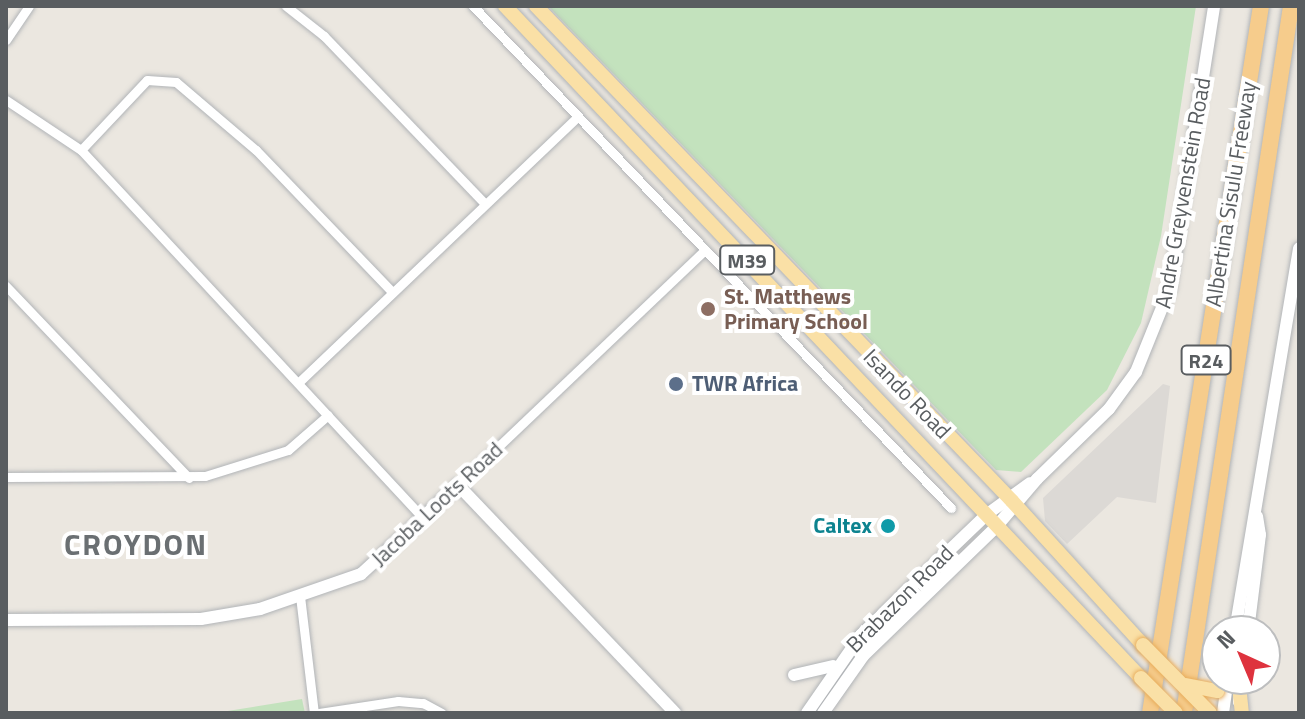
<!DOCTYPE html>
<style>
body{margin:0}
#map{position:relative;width:1305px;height:719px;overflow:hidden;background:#ebe7e0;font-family:"Titillium Web",sans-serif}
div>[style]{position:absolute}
.industrial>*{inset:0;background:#dcd9d5}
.green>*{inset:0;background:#c3e2bd}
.roads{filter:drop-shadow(0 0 2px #b1b4b7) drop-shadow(0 0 2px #b1b4b7)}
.street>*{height:9px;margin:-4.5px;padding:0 4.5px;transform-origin:4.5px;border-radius:4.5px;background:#fff}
.secondary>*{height:12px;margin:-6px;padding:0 6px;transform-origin:6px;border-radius:6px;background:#fff}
.primary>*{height:14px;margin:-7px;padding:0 7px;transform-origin:7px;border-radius:7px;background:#fae0a6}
.highway>*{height:16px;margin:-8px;padding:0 8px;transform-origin:8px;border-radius:8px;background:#f6cc8c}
.bridges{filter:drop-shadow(0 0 2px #e8ad5c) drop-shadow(0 0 2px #e8ad5c)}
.primary-bridge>*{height:14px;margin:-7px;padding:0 7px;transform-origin:7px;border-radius:7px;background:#fae0a6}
.dots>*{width:22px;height:22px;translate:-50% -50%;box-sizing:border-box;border:4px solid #fff;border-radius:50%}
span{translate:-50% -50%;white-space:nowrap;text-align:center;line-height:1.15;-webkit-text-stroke:8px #fff;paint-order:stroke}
.shield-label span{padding:2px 6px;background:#fff;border:2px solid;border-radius:6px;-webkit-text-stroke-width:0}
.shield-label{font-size:20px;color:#595d60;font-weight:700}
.street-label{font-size:22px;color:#595d60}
.education-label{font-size:22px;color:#785e54;font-weight:700}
.left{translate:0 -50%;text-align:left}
.service-label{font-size:22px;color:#4e5e75;font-weight:700}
.culture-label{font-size:22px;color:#0d838f;font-weight:700}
.right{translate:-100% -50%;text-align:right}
.district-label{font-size:30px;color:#6a6f72;font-weight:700;letter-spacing:2px}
.frame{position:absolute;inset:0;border:8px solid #595d60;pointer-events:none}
.north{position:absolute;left:1201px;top:615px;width:80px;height:80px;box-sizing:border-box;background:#fff;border:2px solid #bdbebf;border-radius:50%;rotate:316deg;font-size:22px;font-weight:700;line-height:32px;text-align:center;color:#595d60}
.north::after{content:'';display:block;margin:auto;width:28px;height:36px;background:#de333e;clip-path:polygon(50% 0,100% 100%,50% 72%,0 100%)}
</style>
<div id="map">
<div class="industrial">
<div style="clip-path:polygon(1163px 384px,1170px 386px,1156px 503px,1117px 497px,1067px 544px,1045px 521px,1043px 498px)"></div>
</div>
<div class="green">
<div style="clip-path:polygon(548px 6px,1196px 6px,1161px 236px,1141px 323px,1107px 390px,1021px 472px,996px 470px)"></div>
<div style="clip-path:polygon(302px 699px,305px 713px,6px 713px,215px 713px)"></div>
</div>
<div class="roads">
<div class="street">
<div style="left:286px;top:6px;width:48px;rotate:38.3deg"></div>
<div style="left:324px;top:36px;width:231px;rotate:46.2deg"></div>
<div style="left:473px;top:6px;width:693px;rotate:46.4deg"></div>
<div style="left:6px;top:40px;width:41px;rotate:-55.9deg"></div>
<div style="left:6px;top:100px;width:90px;rotate:33.7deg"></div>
<div style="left:81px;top:150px;width:502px;rotate:47.1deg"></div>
<div style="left:81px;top:150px;width:96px;rotate:-46.7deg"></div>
<div style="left:147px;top:80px;width:29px;rotate:4deg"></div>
<div style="left:176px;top:82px;width:105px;rotate:40.4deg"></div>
<div style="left:256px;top:150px;width:197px;rotate:46.2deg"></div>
<div style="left:6px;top:286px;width:265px;rotate:46.4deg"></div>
<div style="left:299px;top:382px;width:385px;rotate:-43.6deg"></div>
<div style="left:6px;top:477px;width:199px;rotate:-0.3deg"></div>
<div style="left:205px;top:476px;width:87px;rotate:-17.4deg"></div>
<div style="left:288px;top:450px;width:53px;rotate:-41.2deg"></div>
<div style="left:458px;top:485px;width:341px;rotate:-43.6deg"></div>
<div style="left:300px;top:596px;width:118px;rotate:83.2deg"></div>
<div style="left:319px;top:713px;width:80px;rotate:-8.6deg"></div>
<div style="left:398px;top:701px;width:25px;rotate:5deg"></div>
<div style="left:423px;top:703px;width:21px;rotate:28deg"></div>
</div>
<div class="secondary">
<div style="left:6px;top:620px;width:195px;rotate:-0.3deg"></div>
<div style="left:201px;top:619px;width:60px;rotate:-9.6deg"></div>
<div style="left:260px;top:609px;width:107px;rotate:-19.1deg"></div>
<div style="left:361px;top:574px;width:132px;rotate:-42.5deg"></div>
<div style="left:458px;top:485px;width:315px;rotate:46.4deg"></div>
<div style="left:1235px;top:631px;width:388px;rotate:-80.5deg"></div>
<div style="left:1248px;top:631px;width:97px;rotate:-82.9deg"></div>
<div style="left:1260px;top:535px;width:19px;rotate:-99deg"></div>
<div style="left:794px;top:675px;width:40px;rotate:-13deg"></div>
<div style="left:1239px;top:702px;width:23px;rotate:-85deg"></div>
<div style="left:807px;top:713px;width:95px;rotate:-55.3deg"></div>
<div style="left:861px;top:635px;width:173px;rotate:-43.8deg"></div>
<div style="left:986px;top:515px;width:54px;rotate:-36deg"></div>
<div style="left:823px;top:713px;width:70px;rotate:-54.9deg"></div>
<div style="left:863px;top:656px;width:185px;rotate:-44.1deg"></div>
<div style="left:996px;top:527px;width:63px;rotate:-49.5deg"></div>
<div style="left:1037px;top:479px;width:100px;rotate:-44.2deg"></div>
<div style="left:1109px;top:409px;width:46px;rotate:-53.9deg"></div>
<div style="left:1136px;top:372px;width:91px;rotate:-68deg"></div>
<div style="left:1170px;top:288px;width:285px;rotate:-81.1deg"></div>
<div style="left:1223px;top:713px;width:34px;rotate:-82deg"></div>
</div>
<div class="primary">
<div style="left:505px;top:6px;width:925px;rotate:46.58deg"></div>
<div style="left:536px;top:6px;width:687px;rotate:46.12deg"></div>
<div style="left:1012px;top:501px;width:195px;rotate:47.7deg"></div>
<div style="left:1240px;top:695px;width:18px;rotate:84deg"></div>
</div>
<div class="highway">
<div style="left:1150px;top:713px;width:716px;rotate:-81.08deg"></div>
<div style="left:1184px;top:713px;width:715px;rotate:-81.39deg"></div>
</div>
</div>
<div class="bridges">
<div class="primary-bridge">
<div style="left:1143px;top:645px;width:95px;rotate:45.4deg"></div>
<div style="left:1141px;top:678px;width:49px;rotate:45deg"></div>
<div style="left:1186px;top:685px;width:32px;rotate:11deg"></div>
</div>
</div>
<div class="dots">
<div style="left:708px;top:309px;background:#8d6e63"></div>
<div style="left:676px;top:384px;background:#5c6f8a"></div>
<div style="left:888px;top:526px;background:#0f9aa8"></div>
</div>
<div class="shield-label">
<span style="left:747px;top:260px">M39</span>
<span style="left:1206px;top:360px">R24</span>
</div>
<div class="street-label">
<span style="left:1183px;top:193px;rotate:-80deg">Andre Greyvenstein Road</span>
<span style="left:1231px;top:194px;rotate:-81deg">Albertina Sisulu Freeway</span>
<span style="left:907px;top:394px;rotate:46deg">Isando Road</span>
<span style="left:437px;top:504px;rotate:-43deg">Jacoba Loots Road</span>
<span style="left:900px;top:599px;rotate:-45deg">Brabazon Road</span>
</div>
<div class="education-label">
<span class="left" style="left:724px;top:309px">St. Matthews<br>Primary School</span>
</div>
<div class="service-label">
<span class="left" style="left:692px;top:384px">TWR Africa</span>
</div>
<div class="culture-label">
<span class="right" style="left:872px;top:526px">Caltex</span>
</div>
<div class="district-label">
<span style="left:136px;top:544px">CROYDON</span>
</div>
<div class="frame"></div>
<div class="north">N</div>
</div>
